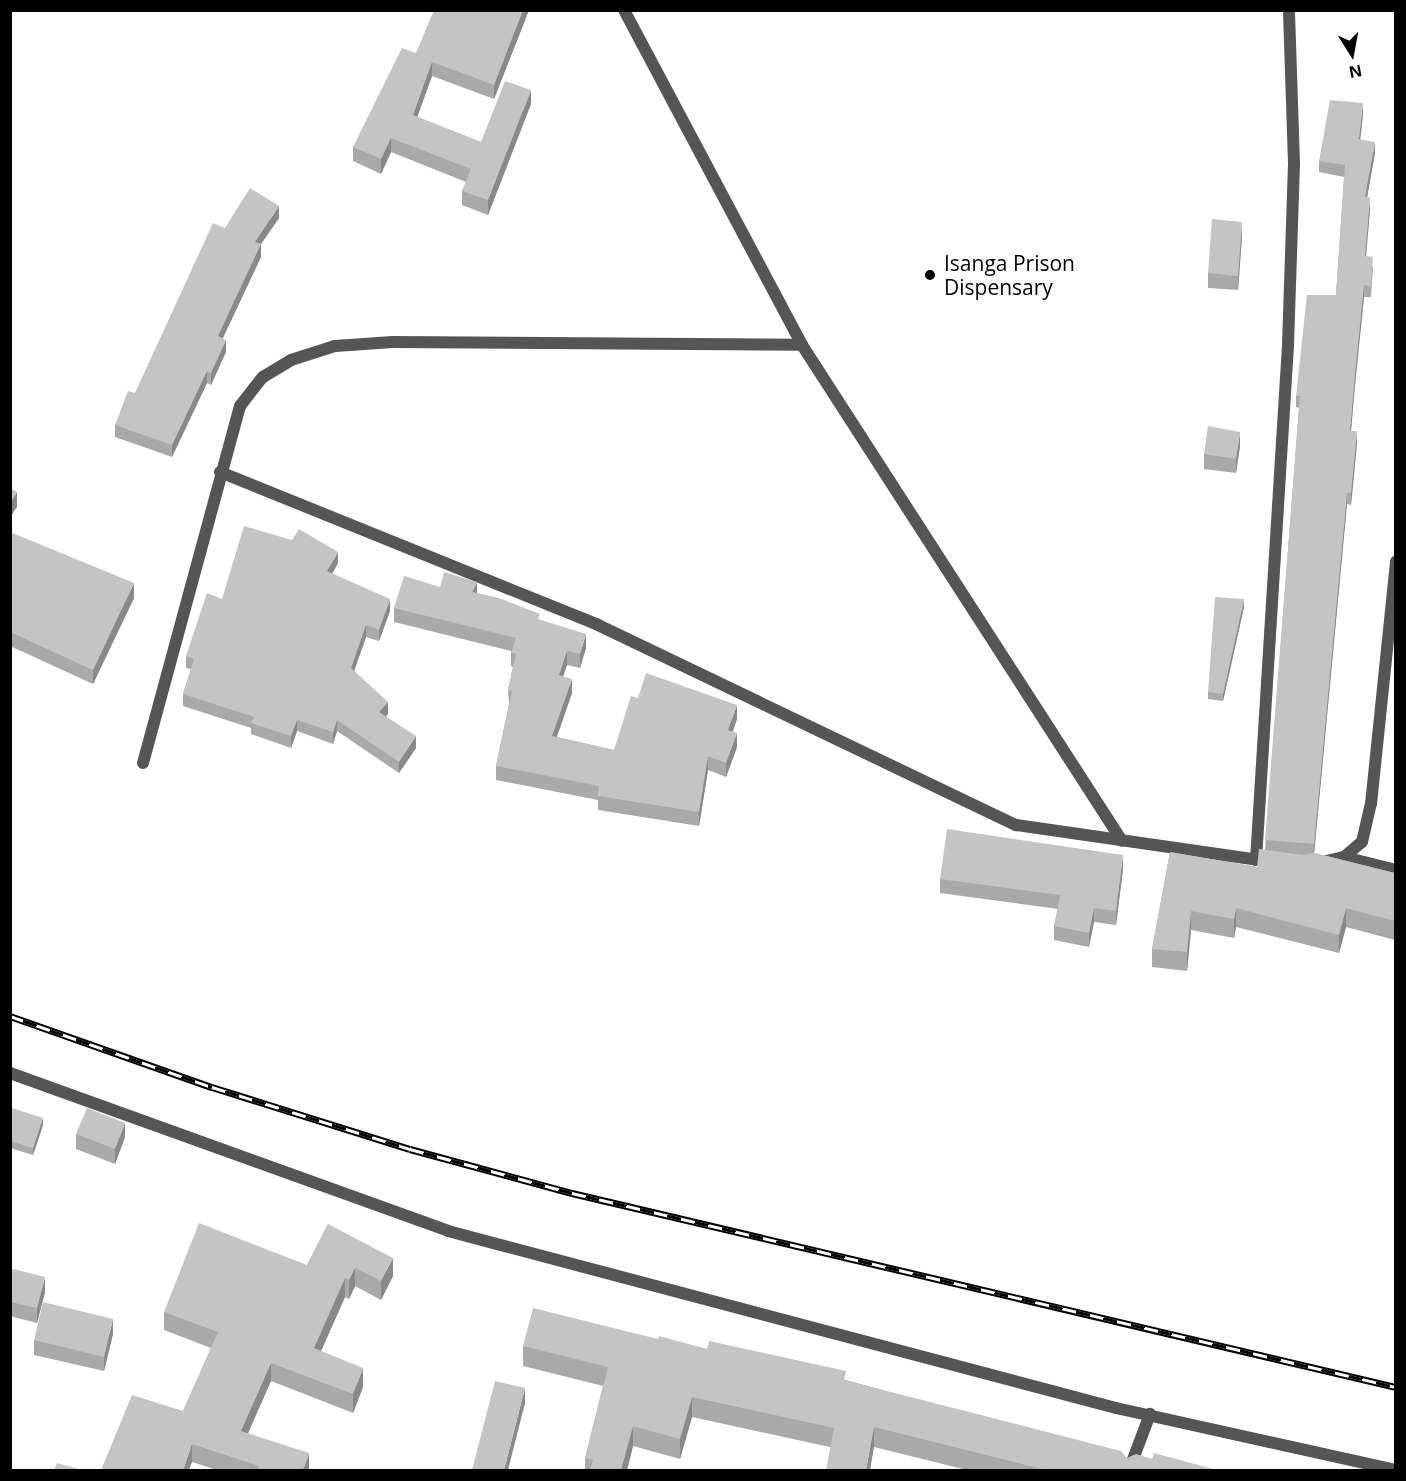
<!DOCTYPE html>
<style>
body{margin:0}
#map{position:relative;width:1406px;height:1481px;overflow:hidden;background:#fff;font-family:"Open Sans",sans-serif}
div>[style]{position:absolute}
.service>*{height:12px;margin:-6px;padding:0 6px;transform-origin:6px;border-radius:6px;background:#555}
.minor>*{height:12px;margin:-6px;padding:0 6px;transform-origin:6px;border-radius:6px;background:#555}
.rail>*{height:7px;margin-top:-3.5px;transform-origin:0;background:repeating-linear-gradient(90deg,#fff 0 14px,#000 0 28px);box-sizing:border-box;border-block:2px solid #000}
.wall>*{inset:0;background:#a9a9a9}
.shaded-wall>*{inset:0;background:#898989}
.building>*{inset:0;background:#c4c4c4}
.dots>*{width:16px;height:16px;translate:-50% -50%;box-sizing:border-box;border:3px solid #fff;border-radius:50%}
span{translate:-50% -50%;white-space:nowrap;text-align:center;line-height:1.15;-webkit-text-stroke:5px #fff;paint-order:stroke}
.poi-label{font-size:21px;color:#000}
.left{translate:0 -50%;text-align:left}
.frame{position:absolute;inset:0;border:12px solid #000;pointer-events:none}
.north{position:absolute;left:1322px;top:24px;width:60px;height:60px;-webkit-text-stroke:4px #fff;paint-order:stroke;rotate:169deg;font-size:16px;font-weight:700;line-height:24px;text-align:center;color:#000}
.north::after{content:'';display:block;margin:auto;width:21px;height:27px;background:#000;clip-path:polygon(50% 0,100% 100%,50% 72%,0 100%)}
</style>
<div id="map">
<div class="service">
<div style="left:624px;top:10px;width:379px;rotate:62deg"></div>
<div style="left:802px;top:345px;width:590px;rotate:57.17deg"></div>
<div style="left:143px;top:763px;width:370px;rotate:-74.8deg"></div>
<div style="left:240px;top:406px;width:37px;rotate:-52deg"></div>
<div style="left:263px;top:377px;width:33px;rotate:-31deg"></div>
<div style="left:291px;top:360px;width:46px;rotate:-17.7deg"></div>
<div style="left:335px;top:346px;width:58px;rotate:-3.9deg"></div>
<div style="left:393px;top:342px;width:409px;rotate:0.4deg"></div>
</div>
<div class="minor">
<div style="left:220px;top:472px;width:406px;rotate:22deg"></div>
<div style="left:596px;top:624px;width:466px;rotate:25.6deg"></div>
<div style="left:1016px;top:825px;width:260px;rotate:8.2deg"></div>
<div style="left:1344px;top:857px;width:54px;rotate:14deg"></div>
<div style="left:1256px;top:860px;width:516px;rotate:-86.44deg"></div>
<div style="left:1288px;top:345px;width:182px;rotate:-88.1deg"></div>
<div style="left:1294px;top:163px;width:153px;rotate:-91.9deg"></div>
<div style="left:1322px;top:862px;width:23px;rotate:-13deg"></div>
<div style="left:1344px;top:857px;width:23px;rotate:-40deg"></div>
<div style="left:1362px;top:842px;width:39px;rotate:-77deg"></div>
<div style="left:1371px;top:804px;width:244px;rotate:-84.1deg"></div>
<div style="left:10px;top:1073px;width:466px;rotate:19.8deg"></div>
<div style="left:448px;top:1231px;width:691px;rotate:14.84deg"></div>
<div style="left:1116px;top:1408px;width:286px;rotate:12.5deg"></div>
<div style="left:1129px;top:1470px;width:60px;rotate:-69.4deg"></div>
</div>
<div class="rail">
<div style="left:10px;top:1016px;width:214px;rotate:19.4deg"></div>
<div style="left:212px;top:1087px;width:207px;rotate:17.4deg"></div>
<div style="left:410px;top:1149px;width:168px;rotate:15.2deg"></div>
<div style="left:572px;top:1193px;width:847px;rotate:13.25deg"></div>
</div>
<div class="wall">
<div style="clip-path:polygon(529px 10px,494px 99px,432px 76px,417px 117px,481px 142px,531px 104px,488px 215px,462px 205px,462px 191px,466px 182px,391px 152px,381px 174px,353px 161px,353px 147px,416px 53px)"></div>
<div style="clip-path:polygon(1363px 114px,1360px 139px,1375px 153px,1367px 197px,1370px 209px,1366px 256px,1373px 268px,1371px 297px,1364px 297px,1355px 385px,1351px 431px,1357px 443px,1351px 505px,1347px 504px,1314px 853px,1395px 873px,1395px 940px,1346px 927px,1339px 953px,1236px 927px,1234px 938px,1191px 930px,1187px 971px,1152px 967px,1152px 949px,1170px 852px,1257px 867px,1265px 850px,1299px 408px,1296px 407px,1296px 396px,1336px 295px,1344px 177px,1319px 172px,1319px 161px)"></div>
<div style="clip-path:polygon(279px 218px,261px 244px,261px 257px,223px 338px,226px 352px,211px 385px,207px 383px,172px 457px,115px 437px,115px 425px,135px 393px,225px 228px)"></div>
<div style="clip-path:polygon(1242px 236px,1238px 290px,1208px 288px,1208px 273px)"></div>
<div style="clip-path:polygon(1240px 446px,1236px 473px,1204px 469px,1204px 454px)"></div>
<div style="clip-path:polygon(10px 532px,134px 598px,93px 684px,10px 646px)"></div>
<div style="clip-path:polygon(338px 563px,332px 574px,390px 611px,379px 641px,366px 637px,354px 671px,388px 714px,386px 716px,416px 748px,399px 773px,337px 731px,333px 744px,297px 731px,291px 748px,251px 734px,251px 728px,183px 706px,183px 694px,191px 669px,186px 668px,186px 656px,222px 599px)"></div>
<div style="clip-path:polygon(477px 593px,540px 620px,586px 648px,580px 668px,567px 665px,563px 676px,572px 693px,557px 737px,614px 750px,638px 698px,737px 719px,733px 731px,737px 747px,726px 777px,708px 770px,699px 826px,598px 810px,598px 800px,496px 780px,496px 766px,509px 704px,508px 690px,513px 667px,511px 666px,511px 651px,394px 622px,394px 608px)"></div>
<div style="clip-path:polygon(1244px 607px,1223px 701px,1208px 699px,1208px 692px)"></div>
<div style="clip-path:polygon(1123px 869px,1116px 925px,1094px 922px,1089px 947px,1054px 940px,1054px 926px,1058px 909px,940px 893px,940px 879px)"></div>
<div style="clip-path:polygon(10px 1112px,43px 1125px,33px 1155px,10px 1148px)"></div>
<div style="clip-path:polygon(76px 1134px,125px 1137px,115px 1164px,76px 1149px)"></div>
<div style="clip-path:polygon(328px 1224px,393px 1276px,381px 1300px,355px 1286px,349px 1299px,345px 1297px,321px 1351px,363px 1387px,353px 1413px,271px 1381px,248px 1433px,309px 1470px,217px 1470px,192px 1462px,183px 1411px,211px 1348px,164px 1330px,164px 1312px,307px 1265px)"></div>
<div style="clip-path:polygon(10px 1275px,45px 1292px,37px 1323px,10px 1316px)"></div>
<div style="clip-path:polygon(113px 1334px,104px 1371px,34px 1355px,34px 1340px)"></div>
<div style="clip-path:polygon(658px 1339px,707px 1349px,846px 1380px,1127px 1458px,1152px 1459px,1217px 1470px,967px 1470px,874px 1447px,830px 1447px,692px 1417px,680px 1459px,633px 1446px,627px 1470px,585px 1470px,585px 1458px,603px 1386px,523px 1366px,523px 1346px)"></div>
</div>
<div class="shaded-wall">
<div style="clip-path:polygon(523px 10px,529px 10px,494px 99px,494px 85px)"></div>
<div style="clip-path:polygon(432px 62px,432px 76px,413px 129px,413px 115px)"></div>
<div style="clip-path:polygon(531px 90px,531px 104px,488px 215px,488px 200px)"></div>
<div style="clip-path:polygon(1363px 103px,1363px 114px,1359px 151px,1359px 139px)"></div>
<div style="clip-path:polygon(391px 138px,391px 152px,381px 174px,381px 159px)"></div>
<div style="clip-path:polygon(1375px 142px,1375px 153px,1365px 209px,1365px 197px)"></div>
<div style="clip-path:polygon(1370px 197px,1370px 209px,1365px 268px,1365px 256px)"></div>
<div style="clip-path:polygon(279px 206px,279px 218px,261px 244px,261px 257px,218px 348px,218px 336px,255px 242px)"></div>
<div style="clip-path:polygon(1242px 222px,1242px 236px,1238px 290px,1238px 276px)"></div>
<div style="clip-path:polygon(1364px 285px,1364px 297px,1355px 385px,1350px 442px,1350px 431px,1355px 374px)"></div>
<div style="clip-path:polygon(226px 340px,226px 352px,211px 385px,211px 373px)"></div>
<div style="clip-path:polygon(207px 371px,207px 383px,172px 457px,172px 445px)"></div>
<div style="clip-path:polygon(1357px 431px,1357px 443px,1351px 505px,1351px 493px)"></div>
<div style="clip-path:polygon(1240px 432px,1240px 446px,1236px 473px,1236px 459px)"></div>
<div style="clip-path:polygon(17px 492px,17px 507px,10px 517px,10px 503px)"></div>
<div style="clip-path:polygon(1347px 493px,1347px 504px,1314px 855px,1314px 844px)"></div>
<div style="clip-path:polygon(338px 552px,338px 563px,327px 583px,327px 571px)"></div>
<div style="clip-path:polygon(477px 582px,477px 596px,472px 592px)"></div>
<div style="clip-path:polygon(134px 583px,134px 598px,93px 684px,93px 670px)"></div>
<div style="clip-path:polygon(390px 599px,390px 611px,379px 641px,379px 630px)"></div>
<div style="clip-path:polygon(1244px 599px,1244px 607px,1223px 701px,1223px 694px)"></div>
<div style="clip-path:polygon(366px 625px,366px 637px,351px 680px,351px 668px)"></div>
<div style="clip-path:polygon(586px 634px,586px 648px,580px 668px,580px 654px)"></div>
<div style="clip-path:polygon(567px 651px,567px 665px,559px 689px,559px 675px)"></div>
<div style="clip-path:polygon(572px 679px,572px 693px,552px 750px,552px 736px)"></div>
<div style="clip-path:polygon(388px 702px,388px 714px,379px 724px,379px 712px)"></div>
<div style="clip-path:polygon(737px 705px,737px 719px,728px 744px,728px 730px)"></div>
<div style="clip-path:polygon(297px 720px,297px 731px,291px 748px,291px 736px)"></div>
<div style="clip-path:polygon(337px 720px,337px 731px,333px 744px,333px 732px)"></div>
<div style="clip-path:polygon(737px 733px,737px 747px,726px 777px,726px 763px)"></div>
<div style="clip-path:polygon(416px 736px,416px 748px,399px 773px,399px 762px)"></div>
<div style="clip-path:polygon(708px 756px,708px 770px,699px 826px,699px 812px)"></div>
<div style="clip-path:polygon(1123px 855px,1123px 869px,1116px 925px,1116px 911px)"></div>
<div style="clip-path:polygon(1094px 908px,1094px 922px,1089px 947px,1089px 933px)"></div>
<div style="clip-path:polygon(1236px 908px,1236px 927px,1234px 938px,1234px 919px)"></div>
<div style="clip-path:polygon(1346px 908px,1346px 927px,1339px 953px,1339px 935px)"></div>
<div style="clip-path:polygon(1191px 911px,1191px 930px,1187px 971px,1187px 952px)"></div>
<div style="clip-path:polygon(43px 1118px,43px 1125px,33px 1155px,33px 1148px)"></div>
<div style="clip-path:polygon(125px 1123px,125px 1137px,115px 1164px,115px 1149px)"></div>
<div style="clip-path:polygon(393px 1258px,393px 1276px,381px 1300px,381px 1281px)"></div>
<div style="clip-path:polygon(355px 1268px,355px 1286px,349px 1299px,349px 1280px)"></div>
<div style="clip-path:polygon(45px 1277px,45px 1292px,37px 1323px,37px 1308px)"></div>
<div style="clip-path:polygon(345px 1278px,345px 1297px,314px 1367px,314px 1348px)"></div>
<div style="clip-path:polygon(113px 1319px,113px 1334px,104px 1371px,104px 1357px)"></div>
<div style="clip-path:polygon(271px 1363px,271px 1381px,241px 1449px,241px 1431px)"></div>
<div style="clip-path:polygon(363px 1368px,363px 1387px,353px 1413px,353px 1394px)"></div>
<div style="clip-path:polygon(525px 1388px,525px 1403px,508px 1470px,504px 1470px)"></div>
<div style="clip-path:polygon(692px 1397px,692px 1417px,680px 1459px,680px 1439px)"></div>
<div style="clip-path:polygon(633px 1426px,633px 1446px,627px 1470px,621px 1470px)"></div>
<div style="clip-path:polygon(874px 1427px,874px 1447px,870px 1470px,866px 1470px)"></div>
<div style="clip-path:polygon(192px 1444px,192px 1462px,189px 1470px,183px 1470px)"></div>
<div style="clip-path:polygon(309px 1453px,309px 1470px,303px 1470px)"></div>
</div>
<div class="building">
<div style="clip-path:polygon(434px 10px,523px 10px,494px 85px,432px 62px,413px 115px,481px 142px,505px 81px,531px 90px,488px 200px,462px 191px,471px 169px,391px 138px,381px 159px,353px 147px,402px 48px,416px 53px)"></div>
<div style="clip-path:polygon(1330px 100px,1363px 103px,1359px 139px,1375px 142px,1365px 197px,1370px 197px,1365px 256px,1373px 257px,1371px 286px,1364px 285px,1355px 374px,1350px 431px,1357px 431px,1351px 493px,1347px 493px,1314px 844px,1265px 840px,1300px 396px,1296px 396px,1307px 295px,1336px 295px,1345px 165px,1319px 161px)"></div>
<div style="clip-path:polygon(250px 188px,279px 206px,255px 242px,261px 244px,218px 336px,226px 340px,211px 373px,207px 371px,172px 445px,115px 425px,128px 391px,135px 393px,213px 223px,225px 228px)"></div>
<div style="clip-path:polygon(1212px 219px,1242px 222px,1238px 276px,1208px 273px)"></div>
<div style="clip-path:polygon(1208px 426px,1240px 432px,1236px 459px,1204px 454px)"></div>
<div style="clip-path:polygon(10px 488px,17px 492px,10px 503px)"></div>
<div style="clip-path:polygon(244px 526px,292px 540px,299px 529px,338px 552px,327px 571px,390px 599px,379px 630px,366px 625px,351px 668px,388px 702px,379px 712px,416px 736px,399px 762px,337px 720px,333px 732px,297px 720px,291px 736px,251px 723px,254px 717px,183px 694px,194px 659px,186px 656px,207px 593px,222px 599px)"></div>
<div style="clip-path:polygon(10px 532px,134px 583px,93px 670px,10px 632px)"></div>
<div style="clip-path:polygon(444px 572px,477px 582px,472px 592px,499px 598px,540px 614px,538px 619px,586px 634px,580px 654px,567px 651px,559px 675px,572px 679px,552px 736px,614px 750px,631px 696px,638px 698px,646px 673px,737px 705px,728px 730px,737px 733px,726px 763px,708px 756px,699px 812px,598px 796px,599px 786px,496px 766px,512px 691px,508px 690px,516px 654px,511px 652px,516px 638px,394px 608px,404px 576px,440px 587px)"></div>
<div style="clip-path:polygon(1215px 597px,1244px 599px,1223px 694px,1208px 692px)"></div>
<div style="clip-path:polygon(947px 829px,1123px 855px,1116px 911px,1094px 908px,1089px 933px,1054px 926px,1060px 895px,940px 879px)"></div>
<div style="clip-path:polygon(1259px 849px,1303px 855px,1315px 853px,1395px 873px,1395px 921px,1346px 908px,1339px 935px,1236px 908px,1234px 919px,1191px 911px,1187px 952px,1152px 949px,1170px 852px,1257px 867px)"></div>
<div style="clip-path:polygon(12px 1108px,43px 1118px,33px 1148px,10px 1141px,10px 1112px)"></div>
<div style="clip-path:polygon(87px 1108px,125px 1123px,115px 1149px,76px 1134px)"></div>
<div style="clip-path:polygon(199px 1223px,307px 1265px,328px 1224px,393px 1258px,381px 1281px,355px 1268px,349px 1280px,345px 1278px,314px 1348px,363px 1368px,353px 1394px,271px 1363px,241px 1431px,309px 1453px,303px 1470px,258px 1470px,259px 1466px,192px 1444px,183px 1470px,101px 1470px,132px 1395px,183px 1411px,218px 1332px,164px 1312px)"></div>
<div style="clip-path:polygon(13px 1269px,45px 1277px,37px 1308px,10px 1302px,10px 1275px)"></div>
<div style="clip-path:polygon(43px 1302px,113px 1319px,104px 1357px,34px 1340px)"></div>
<div style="clip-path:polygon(533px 1308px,658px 1339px,659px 1336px,707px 1349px,709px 1341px,846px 1371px,844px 1380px,1121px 1451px,1127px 1458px,1136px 1454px,1152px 1459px,1154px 1453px,1217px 1470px,1046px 1470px,874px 1427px,866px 1470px,826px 1470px,834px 1428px,692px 1397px,680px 1439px,633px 1426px,621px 1470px,590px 1470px,593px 1460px,585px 1458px,608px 1367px,523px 1346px)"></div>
<div style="clip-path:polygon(495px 1381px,525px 1388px,504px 1470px,472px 1470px)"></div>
<div style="clip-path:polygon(57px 1463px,82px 1470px,54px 1470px)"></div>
</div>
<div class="dots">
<div style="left:930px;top:275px;background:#000"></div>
</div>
<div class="poi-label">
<span class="left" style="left:944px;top:275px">Isanga Prison<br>Dispensary</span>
</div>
<div class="frame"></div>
<div class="north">N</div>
</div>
